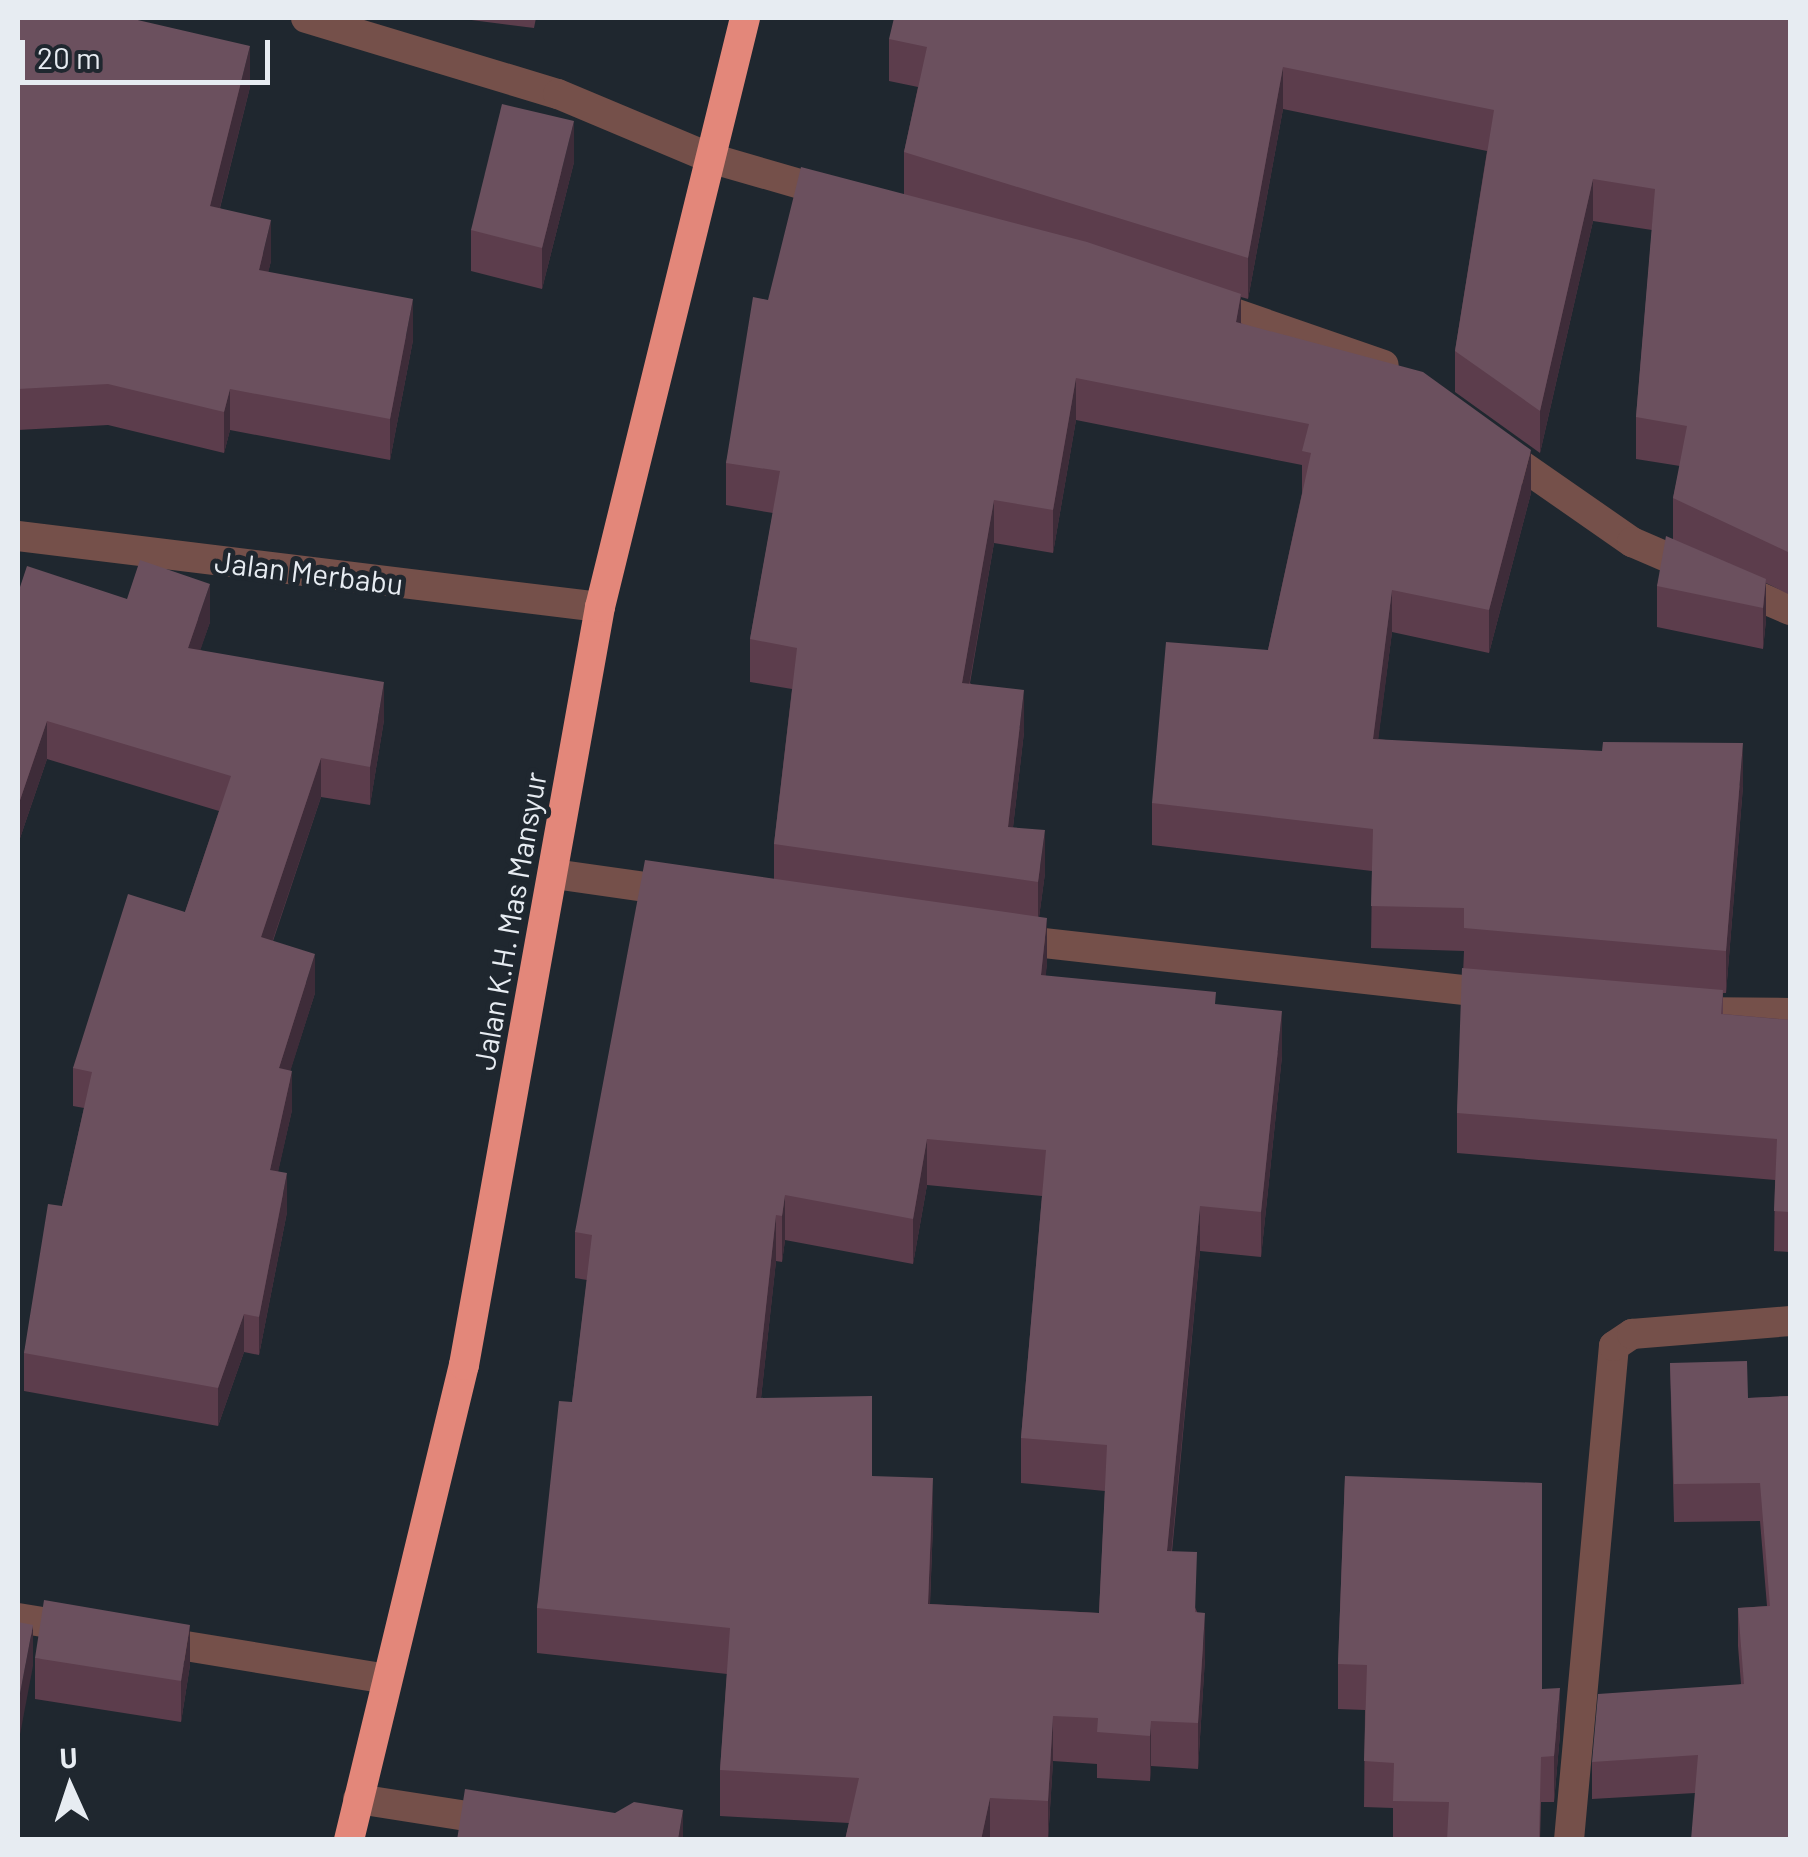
<!DOCTYPE html>
<style>
body{margin:0}
#map{position:relative;width:1808px;height:1857px;overflow:hidden;background:#1f272f;font-family:Barlow,sans-serif}
div>[style]{position:absolute}
.minor>*{height:30px;margin:-15px;padding:0 15px;transform-origin:15px;border-radius:15px;background:#75504a}
.highway>*{height:30px;margin:-15px;padding:0 15px;transform-origin:15px;border-radius:15px;background:#e3877a}
.wall>*{inset:0;background:#5c3d4c}
.shaded-wall>*{inset:0;background:#3e2c39}
.building>*{inset:0;background:#6b505e}
span{translate:-50% -50%;white-space:nowrap;text-align:center;line-height:1.15;-webkit-text-stroke:10px #1f272f;paint-order:stroke}
.street-label{font-size:30px;color:#e7ecf2}
.frame{position:absolute;inset:0;border:20px solid #e7ecf2;pointer-events:none}
.north{position:absolute;left:20px;top:1737px;width:100px;height:100px;-webkit-text-stroke:8px #1f272f;paint-order:stroke;rotate:357deg;font-size:28px;font-weight:700;line-height:40px;text-align:center;color:#e7ecf2}
.north::after{content:'';display:block;margin:auto;width:35px;height:45px;background:#e7ecf2;clip-path:polygon(50% 0,100% 100%,50% 72%,0 100%)}
.scale{position:absolute;left:20px;top:40px;width:250px;height:45px;box-sizing:border-box;border:5px solid #e7ecf2;border-top:0;padding-left:12px;font-size:30px;line-height:35px;white-space:nowrap;color:#e7ecf2;-webkit-text-stroke:8px #1f272f;paint-order:stroke}
</style>
<div id="map">
<div class="minor">
<div style="left:306px;top:18px;width:263px;rotate:16.8deg"></div>
<div style="left:558px;top:94px;width:165px;rotate:22.8deg"></div>
<div style="left:710px;top:158px;width:130px;rotate:16.1deg"></div>
<div style="left:1205px;top:303px;width:189px;rotate:19.1deg"></div>
<div style="left:1501px;top:451px;width:160px;rotate:34.8deg"></div>
<div style="left:1632px;top:542px;width:172px;rotate:23.3deg"></div>
<div style="left:18px;top:536px;width:586px;rotate:6.96deg"></div>
<div style="left:554px;top:874px;width:127px;rotate:8.1deg"></div>
<div style="left:1008px;top:939px;width:493px;rotate:6.4deg"></div>
<div style="left:1684px;top:1012px;width:106px;rotate:0.5deg"></div>
<div style="left:18px;top:1618px;width:62px;rotate:9.3deg"></div>
<div style="left:149px;top:1640px;width:240px;rotate:9.3deg"></div>
<div style="left:358px;top:1799px;width:143px;rotate:8.9deg"></div>
<div style="left:1569px;top:1840px;width:496px;rotate:-84.8deg"></div>
<div style="left:1614px;top:1346px;width:22px;rotate:-34deg"></div>
<div style="left:1632px;top:1334px;width:159px;rotate:-4.7deg"></div>
</div>
<div class="highway">
<div style="left:349px;top:1840px;width:489px;rotate:-76.4deg"></div>
<div style="left:464px;top:1365px;width:770px;rotate:-79.83deg"></div>
<div style="left:600px;top:607px;width:607px;rotate:-76.17deg"></div>
</div>
<div class="wall">
<div style="clip-path:polygon(18px 18px,250px 87px,220px 208px,271px 261px,268px 272px,413px 340px,390px 460px,230px 430px,224px 453px,108px 425px,18px 430px)"></div>
<div style="clip-path:polygon(456px 18px,536px 18px,534px 28px)"></div>
<div style="clip-path:polygon(evenodd,1790px 18px,1790px 595px,1766px 583px,1766px 620px,1763px 649px,1657px 627px,1657px 586px,1673px 539px,1673px 498px,1680px 466px,1636px 459px,1636px 417px,1652px 230px,1593px 221px,1540px 453px,1455px 392px,1455px 351px,1487px 151px,1283px 109px,1248px 299px,1241px 297px,1241px 323px,1531px 493px,1489px 653px,1392px 632px,1378px 739px,1743px 786px,1726px 993px,1723px 993px,1723px 1014px,1790px 1020px,1790px 1252px,1774px 1251px,1775px 1180px,1457px 1153px,1457px 1113px,1464px 951px,1371px 948px,1372px 871px,1152px 845px,1152px 803px,1268px 650px,1302px 493px,1302px 465px,1076px 420px,1053px 553px,994px 543px,970px 683px,1024px 732px,1013px 827px,1045px 873px,1039px 917px,1047px 964px,1045px 976px,1216px 1005px,1282px 1056px,1261px 1257px,1200px 1251px,1172px 1552px,1197px 1612px,1205px 1658px,1198px 1769px,1151px 1766px,1150px 1781px,1097px 1778px,1097px 1764px,1053px 1761px,1048px 1840px,845px 1840px,849px 1823px,720px 1816px,720px 1770px,727px 1674px,537px 1653px,537px 1608px,572px 1402px,587px 1280px,575px 1278px,575px 1232px,774px 879px,774px 844px,792px 689px,750px 682px,750px 639px,773px 513px,726px 505px,726px 463px,768px 300px,904px 194px,904px 152px,918px 87px,889px 81px,889px 39px,1790px 18px,927px 1185px,1042px 1196px,1021px 1438px,1021px 1483px,1105px 1491px,1099px 1613px,930px 1604px,933px 1524px,872px 1476px,761px 1398px,776px 1261px,782px 1262px,785px 1240px,913px 1264px,927px 1185px)"></div>
<div style="clip-path:polygon(574px 162px,542px 289px,471px 271px,471px 230px)"></div>
<div style="clip-path:polygon(18px 593px,127px 599px,210px 622px,200px 650px,384px 720px,370px 805px,321px 797px,273px 941px,315px 993px,290px 1071px,292px 1110px,278px 1171px,287px 1212px,259px 1355px,244px 1352px,218px 1426px,24px 1391px,24px 1353px,62px 1206px,84px 1108px,73px 1106px,73px 1068px,185px 912px,219px 811px,47px 759px,18px 844px)"></div>
<div style="clip-path:polygon(1670px 1363px,1748px 1398px,1790px 1396px,1790px 1840px,1695px 1793px,1592px 1799px,1592px 1762px,1741px 1684px,1738px 1646px,1738px 1608px,1767px 1606px,1760px 1521px,1674px 1522px)"></div>
<div style="clip-path:polygon(1345px 1476px,1542px 1689px,1560px 1734px,1554px 1802px,1541px 1802px,1540px 1840px,1393px 1840px,1393px 1808px,1364px 1807px,1365px 1710px,1338px 1709px,1338px 1664px)"></div>
<div style="clip-path:polygon(35px 1658px,190px 1665px,181px 1722px,35px 1699px)"></div>
</div>
<div class="shaded-wall">
<div style="clip-path:polygon(250px 46px,250px 87px,210px 247px,210px 206px)"></div>
<div style="clip-path:polygon(1283px 67px,1283px 109px,1248px 299px,1248px 258px)"></div>
<div style="clip-path:polygon(574px 121px,574px 162px,542px 289px,542px 248px)"></div>
<div style="clip-path:polygon(1593px 179px,1593px 221px,1540px 453px,1540px 411px)"></div>
<div style="clip-path:polygon(271px 220px,271px 261px,259px 311px,259px 270px)"></div>
<div style="clip-path:polygon(1241px 294px,1241px 336px,1236px 322px)"></div>
<div style="clip-path:polygon(413px 299px,413px 340px,390px 460px,390px 419px)"></div>
<div style="clip-path:polygon(1076px 378px,1076px 420px,1053px 553px,1053px 510px)"></div>
<div style="clip-path:polygon(230px 389px,230px 430px,224px 453px,224px 412px)"></div>
<div style="clip-path:polygon(1531px 450px,1531px 493px,1489px 653px,1489px 610px)"></div>
<div style="clip-path:polygon(994px 500px,994px 543px,962px 725px,962px 683px)"></div>
<div style="clip-path:polygon(1766px 579px,1766px 620px,1763px 649px,1763px 608px)"></div>
<div style="clip-path:polygon(210px 584px,210px 622px,188px 686px,188px 648px)"></div>
<div style="clip-path:polygon(1392px 590px,1392px 632px,1373px 781px,1373px 739px)"></div>
<div style="clip-path:polygon(384px 682px,384px 720px,370px 805px,370px 767px)"></div>
<div style="clip-path:polygon(1024px 690px,1024px 732px,1008px 870px,1008px 827px)"></div>
<div style="clip-path:polygon(47px 721px,47px 759px,18px 844px,18px 806px)"></div>
<div style="clip-path:polygon(1743px 743px,1743px 786px,1726px 993px,1726px 951px)"></div>
<div style="clip-path:polygon(321px 758px,321px 797px,261px 975px,261px 937px)"></div>
<div style="clip-path:polygon(1045px 830px,1045px 873px,1038px 925px,1038px 882px)"></div>
<div style="clip-path:polygon(1047px 918px,1047px 964px,1041px 1021px,1041px 975px)"></div>
<div style="clip-path:polygon(315px 954px,315px 993px,279px 1107px,279px 1068px)"></div>
<div style="clip-path:polygon(1282px 1011px,1282px 1056px,1261px 1257px,1261px 1212px)"></div>
<div style="clip-path:polygon(292px 1071px,292px 1110px,270px 1208px,270px 1170px)"></div>
<div style="clip-path:polygon(927px 1139px,927px 1185px,913px 1264px,913px 1219px)"></div>
<div style="clip-path:polygon(287px 1173px,287px 1212px,259px 1355px,259px 1317px)"></div>
<div style="clip-path:polygon(785px 1195px,785px 1240px,782px 1262px,782px 1216px)"></div>
<div style="clip-path:polygon(1200px 1206px,1200px 1251px,1167px 1597px,1167px 1551px)"></div>
<div style="clip-path:polygon(776px 1215px,776px 1261px,756px 1444px,756px 1398px)"></div>
<div style="clip-path:polygon(244px 1314px,244px 1352px,218px 1426px,218px 1388px)"></div>
<div style="clip-path:polygon(933px 1478px,933px 1524px,928px 1649px,928px 1604px)"></div>
<div style="clip-path:polygon(1205px 1613px,1205px 1658px,1198px 1769px,1198px 1723px)"></div>
<div style="clip-path:polygon(33px 1625px,33px 1666px,18px 1745px,18px 1704px)"></div>
<div style="clip-path:polygon(190px 1625px,190px 1665px,181px 1722px,181px 1681px)"></div>
<div style="clip-path:polygon(1560px 1688px,1560px 1734px,1554px 1802px,1554px 1756px)"></div>
<div style="clip-path:polygon(1053px 1716px,1053px 1761px,1048px 1840px,1048px 1801px)"></div>
<div style="clip-path:polygon(1151px 1721px,1151px 1766px,1150px 1781px,1150px 1736px)"></div>
<div style="clip-path:polygon(990px 1798px,990px 1840px,981px 1840px)"></div>
<div style="clip-path:polygon(683px 1810px,683px 1840px,678px 1840px)"></div>
</div>
<div class="building">
<div style="clip-path:polygon(18px 18px,129px 18px,250px 46px,210px 206px,271px 220px,259px 270px,413px 299px,390px 419px,230px 389px,224px 412px,108px 384px,18px 389px)"></div>
<div style="clip-path:polygon(894px 18px,1790px 18px,1790px 553px,1673px 498px,1687px 426px,1636px 417px,1655px 189px,1593px 179px,1540px 411px,1455px 351px,1494px 110px,1283px 67px,1248px 258px,904px 152px,927px 47px,889px 39px)"></div>
<div style="clip-path:polygon(502px 104px,574px 121px,542px 248px,471px 230px)"></div>
<div style="clip-path:polygon(801px 167px,1087px 242px,1241px 294px,1236px 322px,1423px 372px,1531px 450px,1489px 610px,1392px 590px,1373px 739px,1602px 751px,1603px 742px,1743px 743px,1726px 951px,1464px 928px,1464px 908px,1371px 906px,1373px 829px,1152px 803px,1166px 642px,1268px 650px,1311px 453px,1302px 451px,1309px 424px,1076px 378px,1053px 510px,994px 500px,962px 683px,1024px 690px,1008px 827px,1045px 830px,1038px 882px,774px 844px,797px 648px,750px 639px,780px 471px,726px 463px,753px 297px,768px 300px)"></div>
<div style="clip-path:polygon(1666px 536px,1766px 579px,1763px 608px,1657px 586px)"></div>
<div style="clip-path:polygon(140px 560px,210px 584px,188px 648px,384px 682px,370px 767px,321px 758px,261px 937px,315px 954px,279px 1068px,292px 1071px,270px 1170px,287px 1173px,259px 1317px,244px 1314px,218px 1388px,24px 1353px,48px 1204px,62px 1206px,92px 1072px,73px 1068px,128px 894px,185px 912px,231px 776px,47px 721px,18px 806px,18px 593px,27px 566px,127px 599px)"></div>
<div style="clip-path:polygon(evenodd,645px 860px,1047px 918px,1041px 975px,1216px 992px,1215px 1004px,1282px 1011px,1261px 1212px,1200px 1206px,1167px 1551px,1197px 1552px,1195px 1612px,1205px 1613px,1198px 1723px,1151px 1721px,1150px 1736px,1097px 1732px,1098px 1718px,1053px 1716px,1048px 1801px,990px 1798px,981px 1840px,845px 1840px,859px 1778px,720px 1770px,730px 1628px,537px 1608px,559px 1401px,572px 1402px,592px 1235px,575px 1232px,645px 860px,927px 1139px,1046px 1150px,1021px 1438px,1107px 1445px,1099px 1613px,928px 1604px,933px 1478px,872px 1476px,872px 1396px,756px 1398px,776px 1215px,782px 1216px,785px 1195px,913px 1219px,927px 1139px)"></div>
<div style="clip-path:polygon(1462px 968px,1723px 990px,1721px 1014px,1790px 1020px,1790px 1212px,1774px 1211px,1777px 1139px,1457px 1113px)"></div>
<div style="clip-path:polygon(1747px 1361px,1748px 1398px,1790px 1396px,1790px 1840px,1691px 1840px,1698px 1755px,1592px 1762px,1598px 1694px,1744px 1684px,1738px 1608px,1770px 1606px,1760px 1483px,1674px 1484px,1670px 1363px)"></div>
<div style="clip-path:polygon(1345px 1476px,1542px 1483px,1542px 1689px,1560px 1688px,1554px 1756px,1541px 1757px,1539px 1840px,1447px 1840px,1449px 1802px,1393px 1801px,1394px 1763px,1364px 1761px,1367px 1665px,1338px 1664px)"></div>
<div style="clip-path:polygon(44px 1600px,190px 1625px,181px 1681px,35px 1658px)"></div>
<div style="clip-path:polygon(18px 1622px,33px 1625px,18px 1704px)"></div>
<div style="clip-path:polygon(465px 1789px,615px 1813px,634px 1802px,683px 1810px,678px 1840px,457px 1840px)"></div>
</div>
<div class="street-label">
<span style="left:309px;top:572px;rotate:7deg">Jalan Merbabu</span>
<span style="left:509px;top:921px;rotate:-80deg">Jalan K.H. Mas Mansyur</span>
</div>
<div class="frame"></div>
<div class="north">U</div>
<div class="scale">20 m</div>
</div>
